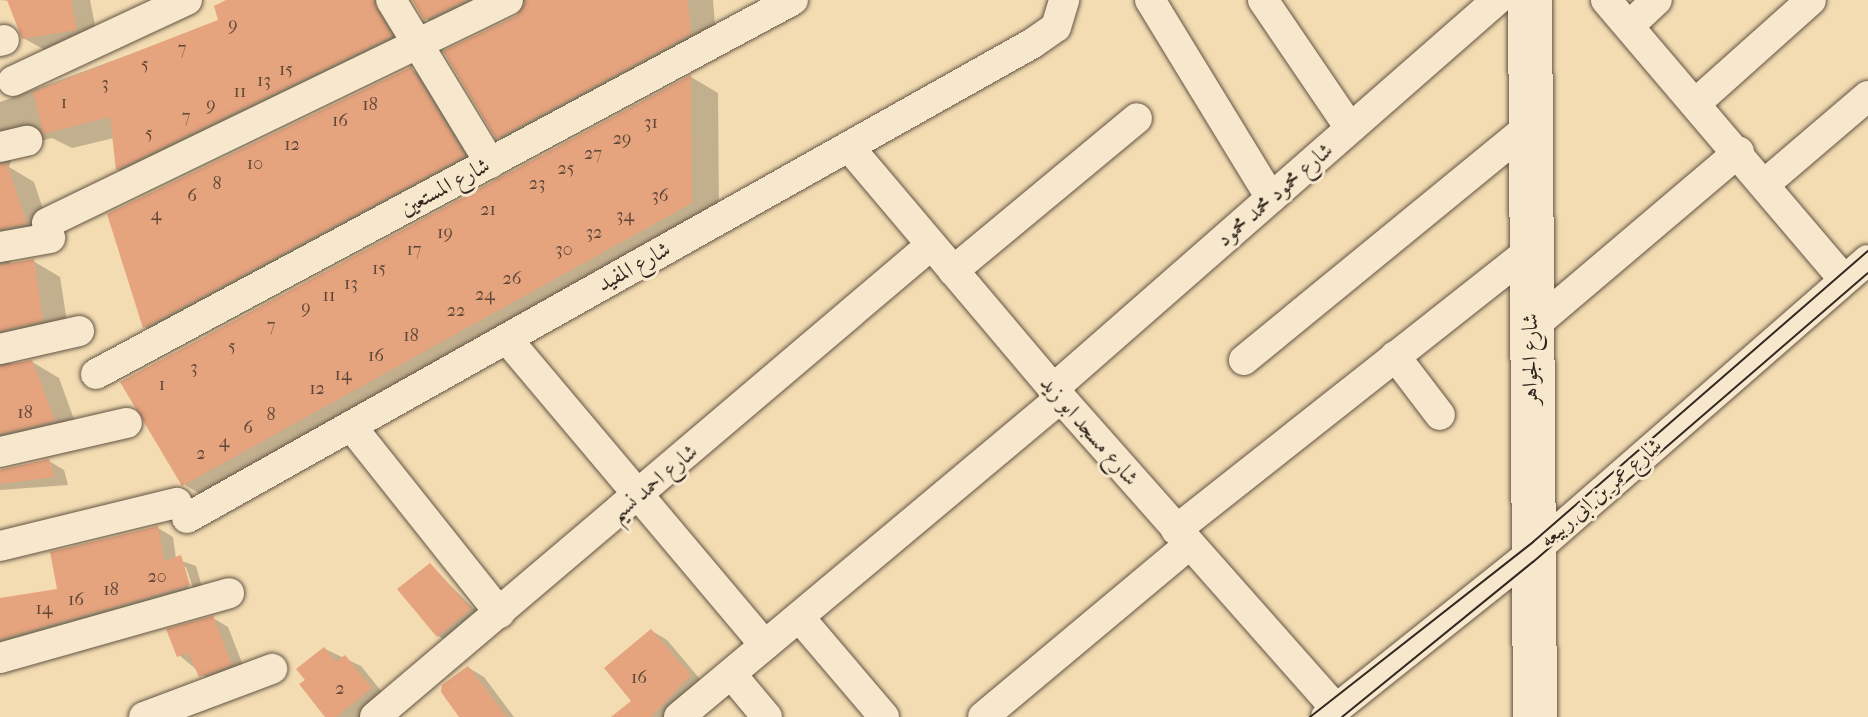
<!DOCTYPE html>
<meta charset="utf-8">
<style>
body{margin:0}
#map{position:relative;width:1868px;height:717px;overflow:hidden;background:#f3dbb2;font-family:"IM FELL French Canon",Amiri,serif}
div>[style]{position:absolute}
.shadow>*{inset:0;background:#0003}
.building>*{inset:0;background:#e5a37e}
.roads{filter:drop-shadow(0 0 2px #625544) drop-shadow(0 0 2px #625544)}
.street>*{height:30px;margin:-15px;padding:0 15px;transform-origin:15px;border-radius:15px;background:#f7e8cd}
.secondary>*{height:44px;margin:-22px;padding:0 22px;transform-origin:22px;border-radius:22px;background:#f7e8cd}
.tram>*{height:2px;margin:-1px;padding:0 1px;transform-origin:1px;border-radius:1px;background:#322820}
span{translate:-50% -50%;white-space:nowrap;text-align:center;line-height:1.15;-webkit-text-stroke:6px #f7e8cd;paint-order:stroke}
.number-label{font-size:18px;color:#5f4738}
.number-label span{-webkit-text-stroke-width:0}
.street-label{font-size:22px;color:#322820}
</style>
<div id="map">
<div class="shadow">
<div style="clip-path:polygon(0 0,90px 0,98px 41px,45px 50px,23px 38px,10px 1px)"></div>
<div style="clip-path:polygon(231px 0,409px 0,399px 17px,417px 52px,144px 184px,117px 169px,114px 138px,72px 148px,52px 138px,15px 148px,9px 167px,34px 182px,53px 239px,16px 247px,10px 264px,33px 261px,60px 277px,69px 335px,15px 350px,10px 366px,32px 362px,59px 378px,80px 436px,22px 449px,10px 465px,0 459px,0 102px,221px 21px)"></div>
<div style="clip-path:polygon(413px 0,713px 0,717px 49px,525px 153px,498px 137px,525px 2px,453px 34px,426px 19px)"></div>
<div style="clip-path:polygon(411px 69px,438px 85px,490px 172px,172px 343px,145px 327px)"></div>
<div style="clip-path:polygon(691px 77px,718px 93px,719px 219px,212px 501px,185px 485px,122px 383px)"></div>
<div style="clip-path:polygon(49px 461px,64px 470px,68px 485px,0 490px,0 470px)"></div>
<div style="clip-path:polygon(evenodd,158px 528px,173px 537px,176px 559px,196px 566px,204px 594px,0 658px,0 600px,59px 590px,158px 528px,182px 567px,186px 567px,195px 594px,191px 595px,182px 567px)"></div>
<div style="clip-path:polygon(430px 565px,481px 616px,450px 642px,438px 636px)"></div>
<div style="clip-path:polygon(213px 618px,228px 627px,246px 673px,215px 685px,179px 655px)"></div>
<div style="clip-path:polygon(652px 631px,667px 640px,705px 685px,673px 717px,647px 717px)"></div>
<div style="clip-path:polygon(325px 649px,361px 666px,386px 697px,361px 717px,328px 717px,308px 680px)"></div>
<div style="clip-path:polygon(469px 668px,484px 677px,514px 717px,462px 717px)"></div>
</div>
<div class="building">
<div style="clip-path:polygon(7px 0,71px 0,77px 30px,22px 39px)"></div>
<div style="clip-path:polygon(226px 0,373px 0,392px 36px,116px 170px,110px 117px,43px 134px,33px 92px,218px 20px,214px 6px)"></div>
<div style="clip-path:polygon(412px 0,467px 0,424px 20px)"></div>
<div style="clip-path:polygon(526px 0,688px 0,691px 34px,496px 139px,443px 51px,516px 16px)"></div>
<div style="clip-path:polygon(411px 67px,465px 156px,143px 328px,107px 214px)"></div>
<div style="clip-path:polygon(691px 75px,692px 203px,182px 486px,120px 382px)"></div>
<div style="clip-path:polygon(0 164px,7px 164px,27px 224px,0 229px)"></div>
<div style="clip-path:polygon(34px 259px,43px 321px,0 331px,0 265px)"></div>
<div style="clip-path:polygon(32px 360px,55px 421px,0 434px,0 366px)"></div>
<div style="clip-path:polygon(49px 459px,55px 477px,0 484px,0 470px)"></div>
<div style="clip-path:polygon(158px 526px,164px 561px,181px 555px,190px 585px,0 639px,0 598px,57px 589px,50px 552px)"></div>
<div style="clip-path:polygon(430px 563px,471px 609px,437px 637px,397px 589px)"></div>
<div style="clip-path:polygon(213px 616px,232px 665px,199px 677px,188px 653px,177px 657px,166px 629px)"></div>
<div style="clip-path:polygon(651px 629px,691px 675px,651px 717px,611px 717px,631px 701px,604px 668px)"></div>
<div style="clip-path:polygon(324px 647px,336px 662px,345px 655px,372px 688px,336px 717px,325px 717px,299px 684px,305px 680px,296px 669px)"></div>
<div style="clip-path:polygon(468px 666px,507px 717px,459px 717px,441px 692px,442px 685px)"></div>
</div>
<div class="roads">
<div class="street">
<div style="left:391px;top:0;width:191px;rotate:58.7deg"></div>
<div style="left:1150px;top:0;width:232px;rotate:58.6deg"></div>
<div style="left:1263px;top:0;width:155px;rotate:55.8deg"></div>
<div style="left:1606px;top:0;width:367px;rotate:49.6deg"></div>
<div style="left:1629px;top:26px;width:38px;rotate:-43deg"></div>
<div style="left:0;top:41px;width:4px;rotate:-14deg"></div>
<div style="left:13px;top:81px;width:192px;rotate:-25deg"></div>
<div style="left:1696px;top:103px;width:154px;rotate:-41.8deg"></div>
<div style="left:0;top:147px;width:28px;rotate:-13deg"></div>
<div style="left:849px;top:147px;width:329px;rotate:49.8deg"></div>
<div style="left:1061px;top:398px;width:415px;rotate:48.5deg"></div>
<div style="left:1766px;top:183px;width:134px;rotate:-40.5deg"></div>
<div style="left:47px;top:223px;width:512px;rotate:-25.81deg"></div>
<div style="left:0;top:247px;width:51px;rotate:-10.2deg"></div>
<div style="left:953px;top:271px;width:239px;rotate:-39.7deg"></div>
<div style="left:1530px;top:329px;width:274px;rotate:-40.3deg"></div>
<div style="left:507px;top:339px;width:400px;rotate:49.9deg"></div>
<div style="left:0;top:349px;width:81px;rotate:-12.8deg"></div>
<div style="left:1395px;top:356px;width:74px;rotate:52.7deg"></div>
<div style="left:1244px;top:360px;width:370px;rotate:-39.3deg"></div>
<div style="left:96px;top:374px;width:791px;rotate:-28.22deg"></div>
<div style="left:1053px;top:389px;width:590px;rotate:-41.22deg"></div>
<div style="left:351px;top:426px;width:239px;rotate:51.5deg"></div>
<div style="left:0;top:452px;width:130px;rotate:-12.9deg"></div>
<div style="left:187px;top:518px;width:970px;rotate:-29.31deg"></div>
<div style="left:1033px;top:43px;width:28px;rotate:-35deg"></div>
<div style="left:1056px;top:27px;width:28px;rotate:-73deg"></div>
<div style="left:1176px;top:530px;width:451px;rotate:-38.3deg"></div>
<div style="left:0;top:546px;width:182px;rotate:-13.7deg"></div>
<div style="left:799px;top:617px;width:131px;rotate:49.6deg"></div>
<div style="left:0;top:658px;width:238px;rotate:-15.8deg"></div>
<div style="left:731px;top:674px;width:56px;rotate:50.1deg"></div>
<div style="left:144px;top:717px;width:137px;rotate:-20.6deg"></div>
<div style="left:375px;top:717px;width:729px;rotate:-40.33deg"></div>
<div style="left:679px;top:717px;width:498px;rotate:-39.9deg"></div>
<div style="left:983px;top:717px;width:268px;rotate:-39.9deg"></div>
<div style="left:1326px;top:717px;width:265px;rotate:-38.6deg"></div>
<div style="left:1533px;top:552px;width:444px;rotate:-41.1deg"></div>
</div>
<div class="secondary">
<div style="left:1530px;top:0;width:717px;rotate:89.6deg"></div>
</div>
</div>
<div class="tram">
<div style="left:1310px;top:717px;width:283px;rotate:-38.1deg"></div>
<div style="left:1533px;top:542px;width:444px;rotate:-41deg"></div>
<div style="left:1342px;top:717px;width:246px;rotate:-39.1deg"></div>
<div style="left:1533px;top:562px;width:442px;rotate:-40.8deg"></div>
</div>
<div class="number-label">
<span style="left:233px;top:25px">9</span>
<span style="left:182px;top:49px">7</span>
<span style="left:145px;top:65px">5</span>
<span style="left:286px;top:70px">15</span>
<span style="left:264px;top:81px">13</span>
<span style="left:105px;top:84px">3</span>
<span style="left:240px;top:92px">11</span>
<span style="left:64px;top:103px">1</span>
<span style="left:211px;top:105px">9</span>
<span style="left:370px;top:105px">18</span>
<span style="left:186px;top:117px">7</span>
<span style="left:340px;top:121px">16</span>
<span style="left:651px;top:123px">31</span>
<span style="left:149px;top:134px">5</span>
<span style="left:622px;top:139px">29</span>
<span style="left:292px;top:145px">12</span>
<span style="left:593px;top:154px">27</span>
<span style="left:255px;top:164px">10</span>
<span style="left:566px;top:169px">25</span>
<span style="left:217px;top:184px">8</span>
<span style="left:537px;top:184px">23</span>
<span style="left:192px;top:196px">6</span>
<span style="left:660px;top:196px">36</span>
<span style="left:488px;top:210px">21</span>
<span style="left:156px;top:215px">4</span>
<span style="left:625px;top:216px">34</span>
<span style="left:445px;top:233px">19</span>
<span style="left:594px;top:233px">32</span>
<span style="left:414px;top:250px">17</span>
<span style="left:564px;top:250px">30</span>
<span style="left:379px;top:269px">15</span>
<span style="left:512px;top:279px">26</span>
<span style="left:351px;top:284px">13</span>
<span style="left:485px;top:295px">24</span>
<span style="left:329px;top:296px">11</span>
<span style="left:306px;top:308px">9</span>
<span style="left:456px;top:311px">22</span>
<span style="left:271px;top:326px">7</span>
<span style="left:411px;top:336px">18</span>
<span style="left:232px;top:347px">5</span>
<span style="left:376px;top:356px">16</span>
<span style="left:194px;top:368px">3</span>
<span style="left:343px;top:375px">14</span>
<span style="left:162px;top:385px">1</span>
<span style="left:317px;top:389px">12</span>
<span style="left:25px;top:413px">18</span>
<span style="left:271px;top:415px">8</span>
<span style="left:248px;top:428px">6</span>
<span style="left:224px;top:442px">4</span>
<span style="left:201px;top:454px">2</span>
<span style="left:157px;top:577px">20</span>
<span style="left:111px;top:590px">18</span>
<span style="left:76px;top:600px">16</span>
<span style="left:44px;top:609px">14</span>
<span style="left:639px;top:678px">16</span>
<span style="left:340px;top:689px">2</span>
</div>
<div class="street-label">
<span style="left:445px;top:187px;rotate:-28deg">شارع المستعين</span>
<span style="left:1275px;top:195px;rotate:-41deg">شارع محمود محمد محمود</span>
<span style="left:634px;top:267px;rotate:-29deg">شارع المفيد</span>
<span style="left:1531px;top:359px;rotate:-90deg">شارع الجواهر</span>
<span style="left:1089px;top:431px;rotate:49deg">شارع مسجد ابو زيد</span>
<span style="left:654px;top:483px;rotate:-40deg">شارع احمد نسيم</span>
<span style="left:1601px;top:493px;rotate:-41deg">شارع عمر بن ابى ربيعه</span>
</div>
</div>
